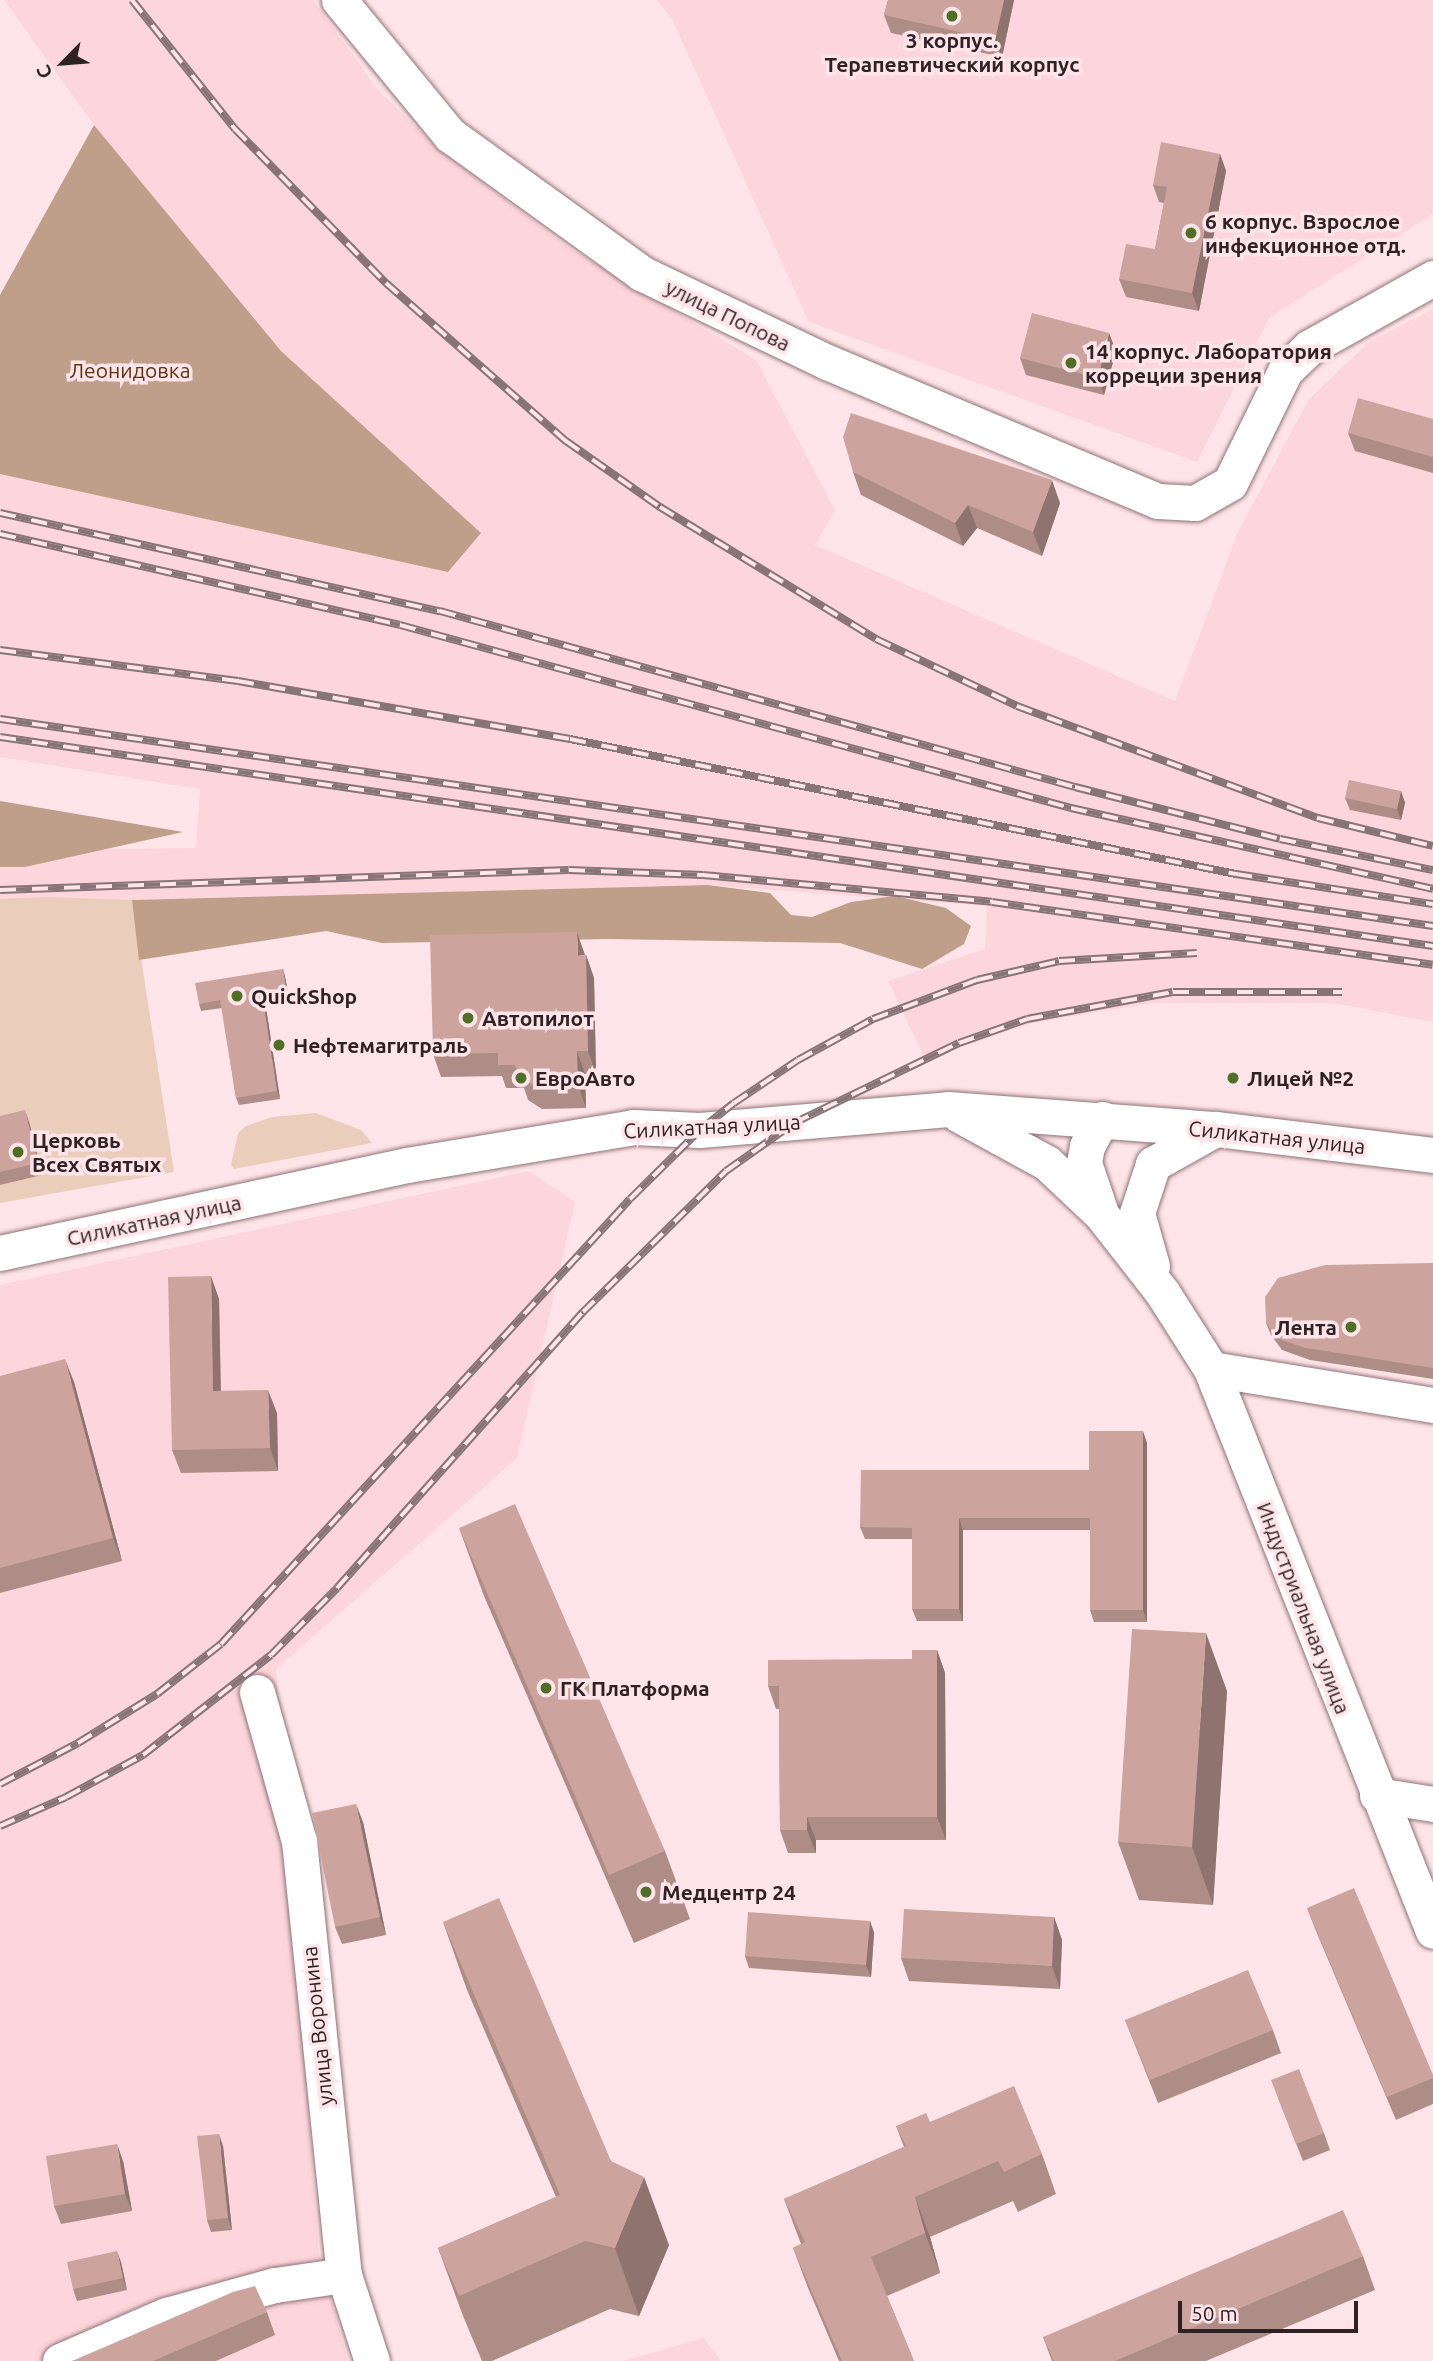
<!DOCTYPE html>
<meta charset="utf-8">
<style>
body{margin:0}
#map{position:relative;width:1433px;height:2361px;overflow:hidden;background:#ffe5e9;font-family:Ubuntu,sans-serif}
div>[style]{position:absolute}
.built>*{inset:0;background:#fdd5dc}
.green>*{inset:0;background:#eacebb}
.forest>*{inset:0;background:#bf9f8a}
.roads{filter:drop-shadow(0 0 2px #8f7377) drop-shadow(0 0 2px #8f7377)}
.minor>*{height:35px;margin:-17.5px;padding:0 17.5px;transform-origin:17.5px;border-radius:17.5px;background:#fff}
.rail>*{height:8px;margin-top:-4px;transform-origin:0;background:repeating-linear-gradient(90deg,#ffe5e9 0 16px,#867477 0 32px);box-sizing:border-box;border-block:2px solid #867477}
.wall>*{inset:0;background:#af8d87}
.shaded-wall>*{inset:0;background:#8f736e}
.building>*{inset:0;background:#cca49d}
.dots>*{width:19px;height:19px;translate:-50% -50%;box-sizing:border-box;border:4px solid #ffe5e9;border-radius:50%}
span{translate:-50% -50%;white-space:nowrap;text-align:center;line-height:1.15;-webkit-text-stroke:7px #ffe5e9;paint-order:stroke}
.poi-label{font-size:21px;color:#2e2224;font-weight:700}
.left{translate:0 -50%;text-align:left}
.right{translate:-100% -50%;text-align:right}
.street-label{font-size:21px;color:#2e2224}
.park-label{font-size:21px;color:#5e330f}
.north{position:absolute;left:28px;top:28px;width:70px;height:70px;-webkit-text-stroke:5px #ffe5e9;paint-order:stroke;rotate:245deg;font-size:19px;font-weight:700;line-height:28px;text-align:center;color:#2e2224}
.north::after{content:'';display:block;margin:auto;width:24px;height:32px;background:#2e2224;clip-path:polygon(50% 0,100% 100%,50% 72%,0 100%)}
.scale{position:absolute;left:1178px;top:2301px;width:180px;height:32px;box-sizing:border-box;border:4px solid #2e2224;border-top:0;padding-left:9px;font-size:21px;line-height:24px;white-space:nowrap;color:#2e2224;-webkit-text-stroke:5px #ffe5e9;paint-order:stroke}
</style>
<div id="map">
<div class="built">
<div style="clip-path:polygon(4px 0,313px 0,378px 90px,440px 150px,569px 248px,756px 360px,835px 510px,815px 545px,1175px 701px,1238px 532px,1309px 399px,1368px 343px,1433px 309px,1433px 1022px,1334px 1003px,1152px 1003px,1032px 1023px,925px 1059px,888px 981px,985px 949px,987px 906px,708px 885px,132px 900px,0 899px,0 850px,196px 848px,200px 789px,0 757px,0 474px,480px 533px,281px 351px,94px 125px)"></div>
<div style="clip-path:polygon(657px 0,1433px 0,1433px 214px,1269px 318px,1197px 462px,809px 322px,672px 19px)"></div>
<div style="clip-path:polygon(529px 1171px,575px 1202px,517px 1458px,276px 1669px,319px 2255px,348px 2361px,0 2361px,0 1285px)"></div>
<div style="clip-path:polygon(703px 2338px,721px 2361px,624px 2361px)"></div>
</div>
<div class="green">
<div style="clip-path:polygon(47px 897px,132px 900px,174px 1172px,0 1203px,0 1185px,42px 1174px,0 1129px,0 899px)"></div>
<div style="clip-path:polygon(316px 1113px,361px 1130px,372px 1143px,234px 1169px,231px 1165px,238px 1133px,246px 1126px,272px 1117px)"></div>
</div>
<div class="forest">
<div style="clip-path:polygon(94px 125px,281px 351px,481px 533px,448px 572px,0 474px,0 295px)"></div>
<div style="clip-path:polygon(0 801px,183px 832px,25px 867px,0 867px)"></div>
<div style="clip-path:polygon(708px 885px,770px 893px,791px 915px,812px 917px,851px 902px,895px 896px,946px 908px,971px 926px,964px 944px,922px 969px,840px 943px,610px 939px,382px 943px,326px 931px,139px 960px,132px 900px)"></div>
</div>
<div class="roads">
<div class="minor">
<div style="left:339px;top:0;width:175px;rotate:50.6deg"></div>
<div style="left:450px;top:135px;width:236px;rotate:35.8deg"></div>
<div style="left:641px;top:273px;width:206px;rotate:25.6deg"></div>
<div style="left:827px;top:362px;width:359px;rotate:22.8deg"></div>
<div style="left:1158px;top:501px;width:37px;rotate:3deg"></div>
<div style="left:1195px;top:503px;width:40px;rotate:-29.7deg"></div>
<div style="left:1230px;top:483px;width:125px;rotate:-63.8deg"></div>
<div style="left:1285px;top:371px;width:35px;rotate:-44deg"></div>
<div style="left:1310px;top:347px;width:141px;rotate:-29.3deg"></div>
<div style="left:959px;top:1115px;width:100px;rotate:28.6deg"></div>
<div style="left:1047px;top:1163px;width:74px;rotate:43.4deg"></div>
<div style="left:1101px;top:1214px;width:99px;rotate:52deg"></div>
<div style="left:1162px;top:1292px;width:91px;rotate:57.5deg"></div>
<div style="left:1211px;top:1369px;width:604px;rotate:68.45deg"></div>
<div style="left:1100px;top:1210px;width:50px;rotate:-108.8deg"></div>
<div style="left:1084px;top:1163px;width:17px;rotate:-80deg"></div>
<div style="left:1087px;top:1146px;width:31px;rotate:-61deg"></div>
<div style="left:0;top:1253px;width:416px;rotate:-12.2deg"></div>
<div style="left:407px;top:1165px;width:229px;rotate:-9.5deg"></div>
<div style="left:633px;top:1127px;width:67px;rotate:2.6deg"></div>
<div style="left:700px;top:1130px;width:249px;rotate:-4.8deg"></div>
<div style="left:948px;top:1109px;width:269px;rotate:4.3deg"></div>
<div style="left:1216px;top:1129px;width:219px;rotate:6.8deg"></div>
<div style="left:1152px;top:1266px;width:55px;rotate:-105.8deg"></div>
<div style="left:1137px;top:1213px;width:52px;rotate:-71.9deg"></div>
<div style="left:1153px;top:1164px;width:71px;rotate:-29.4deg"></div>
<div style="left:1211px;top:1369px;width:225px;rotate:9.2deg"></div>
<div style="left:257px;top:1692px;width:155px;rotate:74.3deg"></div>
<div style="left:299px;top:1841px;width:436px;rotate:84.1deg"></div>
<div style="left:344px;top:2275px;width:90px;rotate:72deg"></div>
<div style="left:1377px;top:1795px;width:57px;rotate:9.1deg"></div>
<div style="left:60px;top:2361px;width:116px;rotate:-23.5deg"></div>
<div style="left:166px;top:2315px;width:113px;rotate:-15.4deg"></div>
<div style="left:275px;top:2285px;width:70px;rotate:-8.2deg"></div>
</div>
</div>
<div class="rail">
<div style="left:132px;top:0;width:165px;rotate:51.4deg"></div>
<div style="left:235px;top:129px;width:216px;rotate:45.6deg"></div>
<div style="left:386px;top:283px;width:240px;rotate:41.3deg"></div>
<div style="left:566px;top:441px;width:115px;rotate:35.1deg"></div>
<div style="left:660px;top:507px;width:253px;rotate:31.4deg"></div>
<div style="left:876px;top:639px;width:156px;rotate:25.4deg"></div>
<div style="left:1017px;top:706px;width:321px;rotate:20.4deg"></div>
<div style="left:1318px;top:818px;width:118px;rotate:13.7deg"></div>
<div style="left:0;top:513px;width:451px;rotate:12.6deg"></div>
<div style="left:440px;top:611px;width:659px;rotate:15.49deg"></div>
<div style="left:1075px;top:787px;width:211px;rotate:14.2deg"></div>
<div style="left:1280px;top:839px;width:156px;rotate:11.5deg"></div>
<div style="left:0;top:534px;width:410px;rotate:12.8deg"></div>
<div style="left:400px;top:625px;width:696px;rotate:15.26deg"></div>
<div style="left:1071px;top:808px;width:371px;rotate:12.6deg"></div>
<div style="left:0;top:650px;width:240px;rotate:7.4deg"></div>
<div style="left:238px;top:681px;width:337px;rotate:9.9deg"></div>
<div style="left:570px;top:739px;width:680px;rotate:11.46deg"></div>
<div style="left:1236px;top:874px;width:199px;rotate:8.7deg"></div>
<div style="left:0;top:719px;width:1448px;rotate:8.22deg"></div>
<div style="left:0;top:737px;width:1448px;rotate:8.3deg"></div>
<div style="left:0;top:890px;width:569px;rotate:-2.01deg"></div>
<div style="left:569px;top:870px;width:134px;rotate:2.1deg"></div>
<div style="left:703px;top:875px;width:290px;rotate:5.3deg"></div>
<div style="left:992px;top:902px;width:445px;rotate:8.1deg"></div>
<div style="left:0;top:1784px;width:88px;rotate:-27.7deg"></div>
<div style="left:78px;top:1743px;width:93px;rotate:-31.8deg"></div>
<div style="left:157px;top:1694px;width:81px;rotate:-38deg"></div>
<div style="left:221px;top:1644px;width:604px;rotate:-47.41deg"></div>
<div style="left:630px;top:1199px;width:98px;rotate:-44.6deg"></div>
<div style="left:700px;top:1130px;width:43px;rotate:-38.5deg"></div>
<div style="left:734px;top:1103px;width:77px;rotate:-33.9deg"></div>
<div style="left:798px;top:1060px;width:85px;rotate:-28.7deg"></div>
<div style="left:873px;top:1019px;width:111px;rotate:-20.6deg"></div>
<div style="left:977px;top:980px;width:84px;rotate:-13deg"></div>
<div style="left:1059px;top:961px;width:138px;rotate:-3.3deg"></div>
<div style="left:0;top:1826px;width:72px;rotate:-23.7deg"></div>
<div style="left:66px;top:1797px;width:88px;rotate:-28.6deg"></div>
<div style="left:143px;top:1755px;width:162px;rotate:-38deg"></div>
<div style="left:271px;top:1655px;width:94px;rotate:-45.4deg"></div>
<div style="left:337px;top:1588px;width:370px;rotate:-48.3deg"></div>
<div style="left:583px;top:1312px;width:201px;rotate:-44.6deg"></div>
<div style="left:726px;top:1171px;width:83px;rotate:-35.2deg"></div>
<div style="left:794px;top:1123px;width:183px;rotate:-25.9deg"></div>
<div style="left:959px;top:1043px;width:72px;rotate:-19.4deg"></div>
<div style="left:1027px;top:1019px;width:148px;rotate:-10.5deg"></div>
<div style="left:1173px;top:992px;width:169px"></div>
</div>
<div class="wall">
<div style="clip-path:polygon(888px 0,1014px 0,1002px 57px,891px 33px,884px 15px)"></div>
<div style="clip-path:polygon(1220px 154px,1226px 171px,1199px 311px,1126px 297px,1119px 279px,1155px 249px,1164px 203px,1159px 202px,1153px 185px)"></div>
<div style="clip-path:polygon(1116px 351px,1104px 395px,1026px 375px,1020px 358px)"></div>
<div style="clip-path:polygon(1433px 419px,1433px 473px,1355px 451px,1348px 433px)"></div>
<div style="clip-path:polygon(853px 472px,1060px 503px,1042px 556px,977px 528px,963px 546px,861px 495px)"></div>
<div style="clip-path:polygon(1401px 791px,1405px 803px,1401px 820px,1350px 810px,1345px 798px)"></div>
<div style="clip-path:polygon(586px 955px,594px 978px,596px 1074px,585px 1074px,586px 1108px,542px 1109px,528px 1100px,524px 1088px,506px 1088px,502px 1076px,441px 1077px,433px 1054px)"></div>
<div style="clip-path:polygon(283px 969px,285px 977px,289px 998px,265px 1001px,280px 1099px,239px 1105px,236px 1098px,222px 1008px,201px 1011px,199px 1004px)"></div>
<div style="clip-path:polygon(0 1116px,29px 1122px,42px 1175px,0 1185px)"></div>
<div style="clip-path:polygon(1433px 1263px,1433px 1379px,1310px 1360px,1282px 1350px,1271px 1335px,1266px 1323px)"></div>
<div style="clip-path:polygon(219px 1299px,221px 1391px,277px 1413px,278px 1471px,181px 1473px,172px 1450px)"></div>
<div style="clip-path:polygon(0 1376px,74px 1382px,122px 1561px,0 1593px)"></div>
<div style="clip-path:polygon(1147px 1443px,1147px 1622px,1094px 1622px,1090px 1610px,1090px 1530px,963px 1530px,963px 1621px,917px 1621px,912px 1609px,912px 1539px,865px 1539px,860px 1527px,1089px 1470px)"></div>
<div style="clip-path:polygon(459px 1528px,665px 1851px,690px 1919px,634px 1943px,484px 1596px)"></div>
<div style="clip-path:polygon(937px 1650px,945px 1673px,946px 1840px,816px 1840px,816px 1853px,788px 1853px,780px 1830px,779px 1709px,776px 1709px,768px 1686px,912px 1659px)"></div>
<div style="clip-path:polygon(1227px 1691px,1213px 1905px,1139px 1900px,1118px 1842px)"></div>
<div style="clip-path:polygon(363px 1822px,386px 1935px,342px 1944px,335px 1927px)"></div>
<div style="clip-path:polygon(1307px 1908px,1433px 2075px,1433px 2104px,1396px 2120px,1316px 1931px)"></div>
<div style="clip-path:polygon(1054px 1917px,1062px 1940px,1060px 1989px,909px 1981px,901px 1958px)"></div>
<div style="clip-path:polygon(870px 1921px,874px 1933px,871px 1977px,749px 1968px,745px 1956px)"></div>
<div style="clip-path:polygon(443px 1922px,611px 2161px,669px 2245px,639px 2316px,610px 2309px,492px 2361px,482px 2361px,463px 2316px,438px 2248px,556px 2197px,467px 1990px)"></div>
<div style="clip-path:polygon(1125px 2020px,1273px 2030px,1281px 2053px,1158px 2103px)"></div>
<div style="clip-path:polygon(1278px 2098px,1324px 2133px,1330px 2150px,1303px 2161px)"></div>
<div style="clip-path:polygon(930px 2122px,1042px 2154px,1056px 2194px,1018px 2212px,1013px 2201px,930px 2237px,940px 2273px,887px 2296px,914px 2361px,839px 2361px,808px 2288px,793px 2248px,801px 2244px,784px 2199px,904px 2147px,896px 2126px)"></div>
<div style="clip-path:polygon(223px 2146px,232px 2230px,211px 2232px,207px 2220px)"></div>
<div style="clip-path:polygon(123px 2161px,132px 2211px,61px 2224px,54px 2206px)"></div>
<div style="clip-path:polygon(1363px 2256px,1375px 2290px,1206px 2361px,1052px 2361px,1043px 2337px)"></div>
<div style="clip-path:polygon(121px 2262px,127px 2290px,77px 2301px,73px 2289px)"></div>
<div style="clip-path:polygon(267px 2312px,275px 2335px,216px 2361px,72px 2361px)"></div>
</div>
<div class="shaded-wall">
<div style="clip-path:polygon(1004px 0,1014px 0,1002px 57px,995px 40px)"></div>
<div style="clip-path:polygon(1220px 154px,1226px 171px,1199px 311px,1192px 293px)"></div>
<div style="clip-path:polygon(1109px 333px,1116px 351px,1104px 395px,1098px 378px)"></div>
<div style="clip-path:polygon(1052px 480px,1060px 503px,1042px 556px,1033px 532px)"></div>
<div style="clip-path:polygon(968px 505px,977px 528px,963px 546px,955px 523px)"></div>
<div style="clip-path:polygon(1401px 791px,1405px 803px,1401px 820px,1397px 809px)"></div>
<div style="clip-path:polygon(577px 932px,585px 955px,578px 956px)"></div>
<div style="clip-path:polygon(586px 955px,594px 978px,596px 1074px,588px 1051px)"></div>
<div style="clip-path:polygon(283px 969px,285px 977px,289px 998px,286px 990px)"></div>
<div style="clip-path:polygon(262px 994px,265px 1001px,280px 1099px,277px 1091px)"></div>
<div style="clip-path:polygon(577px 1051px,585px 1074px,586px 1108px,578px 1085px)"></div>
<div style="clip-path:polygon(25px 1110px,29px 1122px,42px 1175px,38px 1163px)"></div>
<div style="clip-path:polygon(211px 1276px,219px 1299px,221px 1414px,213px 1391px)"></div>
<div style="clip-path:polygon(65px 1359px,74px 1382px,122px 1561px,113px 1538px)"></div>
<div style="clip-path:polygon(268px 1390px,277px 1413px,278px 1471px,270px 1448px)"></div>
<div style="clip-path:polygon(1143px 1431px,1147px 1443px,1147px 1622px,1143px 1610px)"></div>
<div style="clip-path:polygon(959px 1518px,963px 1530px,963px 1621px,959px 1609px)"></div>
<div style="clip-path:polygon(1206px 1633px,1227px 1691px,1213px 1905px,1192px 1847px)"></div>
<div style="clip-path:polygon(937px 1650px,945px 1673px,946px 1840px,937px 1817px)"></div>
<div style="clip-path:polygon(356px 1804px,363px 1822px,386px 1935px,380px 1917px)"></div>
<div style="clip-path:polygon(807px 1817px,816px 1840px,816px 1853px,807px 1830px)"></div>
<div style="clip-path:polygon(1054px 1917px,1062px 1940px,1060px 1989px,1052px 1966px)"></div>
<div style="clip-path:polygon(870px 1921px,874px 1933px,871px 1977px,866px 1965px)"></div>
<div style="clip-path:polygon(219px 2134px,223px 2146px,232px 2230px,228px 2218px)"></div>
<div style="clip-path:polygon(117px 2144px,123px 2161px,132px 2211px,125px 2194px)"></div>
<div style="clip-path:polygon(644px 2177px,669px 2245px,639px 2316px,615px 2248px)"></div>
<div style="clip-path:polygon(915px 2197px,930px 2237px,940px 2273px,925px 2233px)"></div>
<div style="clip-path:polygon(117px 2251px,121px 2262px,127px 2290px,123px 2278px)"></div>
</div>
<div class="building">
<div style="clip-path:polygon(888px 0,1004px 0,995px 40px,884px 15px)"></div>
<div style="clip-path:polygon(1161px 142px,1220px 154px,1192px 293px,1119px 279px,1126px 244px,1155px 249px,1167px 187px,1153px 185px)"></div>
<div style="clip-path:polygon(1032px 313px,1109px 333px,1098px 378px,1020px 358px)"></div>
<div style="clip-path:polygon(1358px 398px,1433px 419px,1433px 457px,1348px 433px)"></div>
<div style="clip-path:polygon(851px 413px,1052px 480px,1033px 532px,968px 505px,955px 523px,853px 472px,843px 437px)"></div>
<div style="clip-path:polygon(1349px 780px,1401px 791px,1397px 809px,1345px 798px)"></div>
<div style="clip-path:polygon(577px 932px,578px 956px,586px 955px,588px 1051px,577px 1051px,578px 1085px,534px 1086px,520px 1077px,515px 1065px,498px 1065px,498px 1053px,433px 1054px,430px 935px)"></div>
<div style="clip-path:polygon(283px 969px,286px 990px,262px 994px,277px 1091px,236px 1098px,220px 1000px,199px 1004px,195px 983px)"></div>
<div style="clip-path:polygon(25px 1110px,38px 1163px,0 1172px,0 1116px)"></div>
<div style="clip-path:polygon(1433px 1263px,1433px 1368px,1306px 1348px,1278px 1339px,1266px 1323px,1265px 1297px,1278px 1278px,1325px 1265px)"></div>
<div style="clip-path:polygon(211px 1276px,213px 1391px,268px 1390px,270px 1448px,172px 1450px,168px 1277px)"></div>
<div style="clip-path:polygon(65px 1359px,113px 1538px,0 1568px,0 1376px)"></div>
<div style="clip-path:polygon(1089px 1431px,1143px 1431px,1143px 1610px,1090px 1610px,1090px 1518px,959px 1518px,959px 1609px,912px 1609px,912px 1528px,860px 1527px,861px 1470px,1089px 1470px)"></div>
<div style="clip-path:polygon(515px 1504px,665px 1851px,609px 1875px,459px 1528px)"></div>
<div style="clip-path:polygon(1132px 1629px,1206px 1633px,1192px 1847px,1118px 1842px)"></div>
<div style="clip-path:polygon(912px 1650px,937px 1650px,937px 1817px,807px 1817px,807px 1830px,780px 1830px,779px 1686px,768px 1686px,768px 1660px,912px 1659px)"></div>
<div style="clip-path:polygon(356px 1804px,380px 1917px,335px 1927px,312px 1813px)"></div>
<div style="clip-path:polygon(1354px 1888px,1433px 2075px,1433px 2078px,1387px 2097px,1307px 1908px)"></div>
<div style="clip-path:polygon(499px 1898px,611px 2161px,644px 2177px,615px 2248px,585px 2241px,459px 2296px,438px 2248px,560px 2195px,443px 1922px)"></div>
<div style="clip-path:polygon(904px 1909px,1054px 1917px,1052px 1966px,901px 1958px)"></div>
<div style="clip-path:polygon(748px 1912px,870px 1921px,866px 1965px,745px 1956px)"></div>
<div style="clip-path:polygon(1248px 1970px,1273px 2030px,1150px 2080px,1125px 2020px)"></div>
<div style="clip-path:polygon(1299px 2069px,1324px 2133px,1296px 2144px,1271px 2080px)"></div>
<div style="clip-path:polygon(1014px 2086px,1042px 2154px,1004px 2172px,998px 2161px,915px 2197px,925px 2233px,871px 2257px,914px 2361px,842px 2361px,793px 2248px,805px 2242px,784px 2199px,906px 2146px,896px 2126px,926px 2113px,930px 2122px)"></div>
<div style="clip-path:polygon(219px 2134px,228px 2218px,207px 2220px,197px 2136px)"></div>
<div style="clip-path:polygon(117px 2144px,125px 2194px,54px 2206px,46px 2156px)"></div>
<div style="clip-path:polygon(1343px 2210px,1363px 2256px,1115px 2361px,1054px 2361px,1043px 2337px)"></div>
<div style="clip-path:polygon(117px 2251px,123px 2278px,73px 2289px,67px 2262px)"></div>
<div style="clip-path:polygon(255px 2286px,267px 2312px,153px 2361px,72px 2361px,233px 2292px)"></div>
</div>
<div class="dots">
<div style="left:952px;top:16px;background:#4e6f26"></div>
<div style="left:1191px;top:233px;background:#4e6f26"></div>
<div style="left:1071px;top:363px;background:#4e6f26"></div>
<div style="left:237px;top:996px;background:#4e6f26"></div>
<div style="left:468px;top:1018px;background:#4e6f26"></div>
<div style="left:279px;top:1045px;background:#4e6f26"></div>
<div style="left:521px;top:1078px;background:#4e6f26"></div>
<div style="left:1233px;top:1078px;background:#4e6f26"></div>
<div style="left:18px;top:1152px;background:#4e6f26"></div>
<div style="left:1351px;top:1327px;background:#4e6f26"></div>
<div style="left:546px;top:1688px;background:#4e6f26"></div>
<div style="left:646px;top:1892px;background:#4e6f26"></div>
</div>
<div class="poi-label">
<span style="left:952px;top:52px">3 корпус.<br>Терапевтический корпус</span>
<span class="left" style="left:1205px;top:233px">6 корпус. Взрослое<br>инфекционное отд.</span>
<span class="left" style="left:1085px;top:363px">14 корпус. Лаборатория<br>корреции зрения</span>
<span class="left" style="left:251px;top:996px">QuickShop</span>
<span class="left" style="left:482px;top:1018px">Автопилот</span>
<span class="left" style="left:293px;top:1045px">Нефтемагитраль</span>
<span class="left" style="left:535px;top:1078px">ЕвроАвто</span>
<span class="left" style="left:1247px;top:1078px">Лицей №2</span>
<span class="left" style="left:32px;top:1152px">Церковь<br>Всех Святых</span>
<span class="right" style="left:1337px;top:1327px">Лента</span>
<span class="left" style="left:560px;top:1688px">ГК Платформа</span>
<span class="left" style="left:662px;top:1892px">Медцентр 24</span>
</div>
<div class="street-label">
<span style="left:728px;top:315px;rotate:26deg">улица Попова</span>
<span style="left:712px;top:1126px;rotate:-3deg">Силикатная улица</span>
<span style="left:1277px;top:1137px;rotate:6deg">Силикатная улица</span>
<span style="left:154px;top:1220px;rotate:-12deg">Силикатная улица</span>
<span style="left:1304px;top:1608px;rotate:69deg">Индустриальная улица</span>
<span style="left:317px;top:2026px;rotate:-96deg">улица Воронина</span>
</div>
<div class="park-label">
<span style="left:130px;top:370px">Леонидовка</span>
</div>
<div class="north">С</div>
<div class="scale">50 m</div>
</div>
